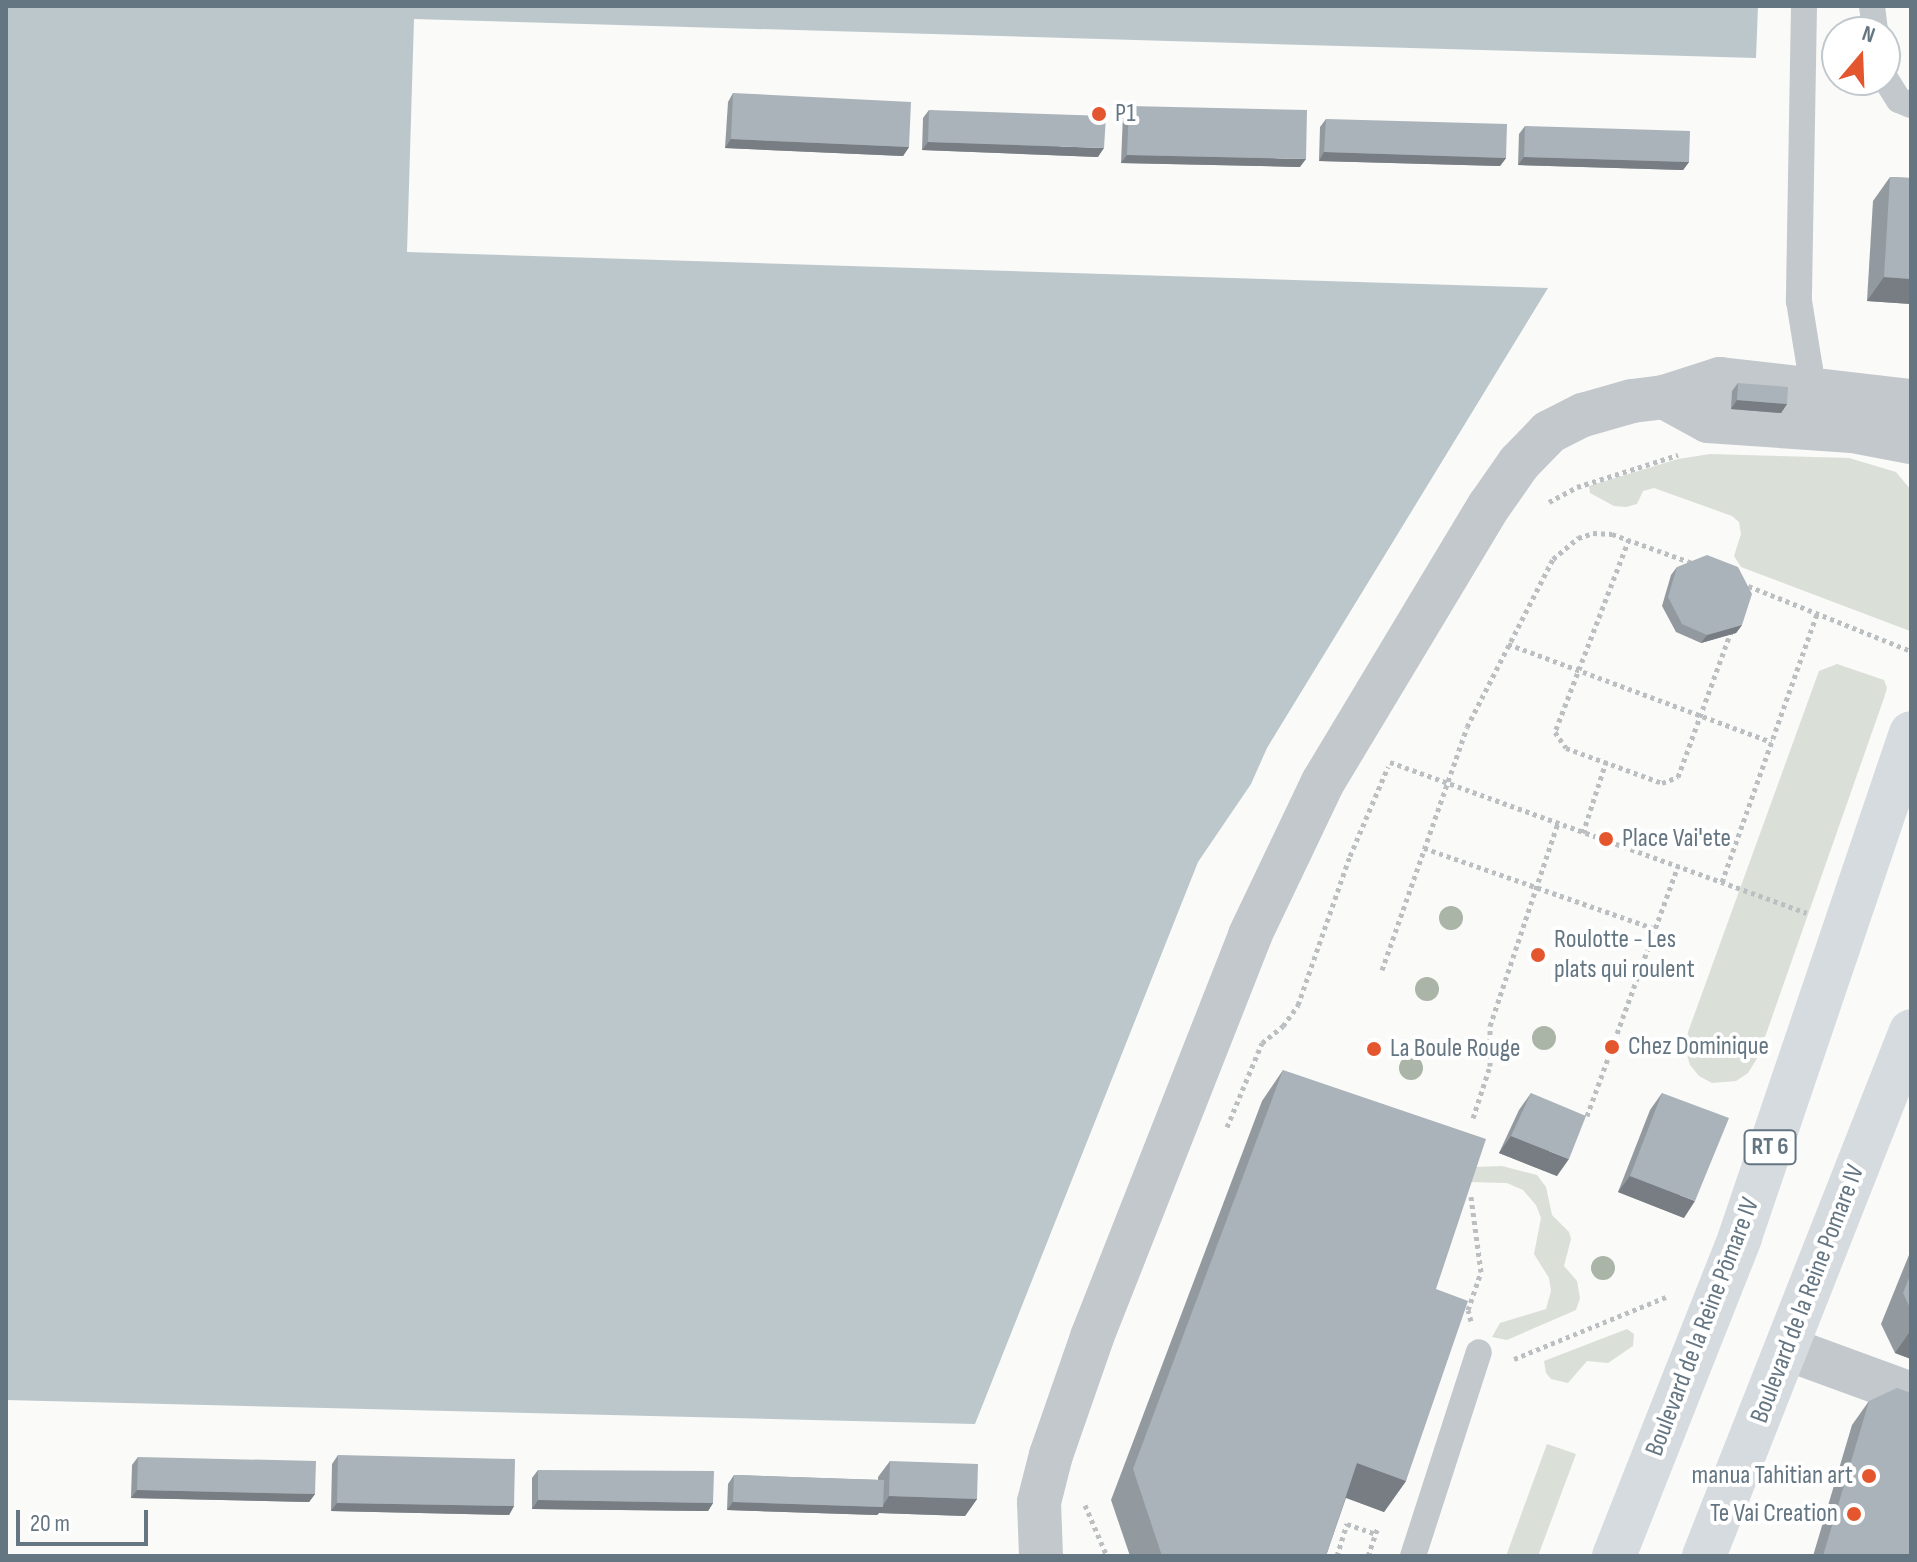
<!DOCTYPE html>
<meta charset="utf-8">
<style>
body{margin:0}
#map{position:relative;width:1917px;height:1562px;overflow:hidden;background:#fafaf8;font-family:"Sofia Sans Condensed",sans-serif}
div>[style]{position:absolute}
.green>*{inset:0;background:#dadfd7}
.water>*{inset:0;background:#bbc7cb}
.path>*{height:5px;margin-top:-2.5px;transform-origin:0;background:repeating-linear-gradient(90deg,#bbbfc2 0 4px,transparent 0 8px)}
.service>*{height:26px;margin:-13px;padding:0 13px;transform-origin:13px;border-radius:13px;background:#c3c8cc}
.minor>*{height:44px;margin:-22px;padding:0 22px;transform-origin:22px;border-radius:22px;background:#c3c8cc}
.tertiary>*{height:44px;margin:-22px;padding:0 22px;transform-origin:22px;border-radius:22px;background:#c3c8cc}
.primary>*{height:44px;margin:-22px;padding:0 22px;transform-origin:22px;border-radius:22px;background:#d6dbdf}
.trees>*{width:24px;height:24px;margin:-12px;border-radius:50%;background:#aab4a7}
.wall>*{inset:0;background:#929a9f}
.shaded-wall>*{inset:0;background:#777d82}
.building>*{inset:0;background:#aab3b9}
.dots>*{width:22px;height:22px;translate:-50% -50%;box-sizing:border-box;border:4px solid #fff;border-radius:50%}
span{translate:-50% -50%;white-space:nowrap;text-align:center;line-height:1.15;-webkit-text-stroke:8px #fff;paint-order:stroke}
.shield-label span{padding:2px 6px;background:#fff;border:2px solid;border-radius:6px;-webkit-text-stroke-width:0}
.shield-label{font-size:24px;color:#657683;font-weight:700}
.poi-label{font-size:26px;color:#657683}
.left{translate:0 -50%;text-align:left}
.right{translate:-100% -50%;text-align:right}
.street-label{font-size:26px;color:#657683}
.frame{position:absolute;inset:0;border:8px solid #657683;pointer-events:none}
.north{position:absolute;left:1821px;top:16px;width:80px;height:80px;box-sizing:border-box;background:#fff;border:2px solid #c1c8cd;border-radius:50%;rotate:19deg;font-size:22px;font-weight:700;line-height:32px;text-align:center;color:#657683}
.north::after{content:'';display:block;margin:auto;width:28px;height:36px;background:#e4572e;clip-path:polygon(50% 0,100% 100%,50% 72%,0 100%)}
.scale{position:absolute;left:16px;top:1510px;width:132px;height:36px;box-sizing:border-box;border:4px solid #657683;border-top:0;padding-left:10px;font-size:24px;line-height:28px;white-space:nowrap;color:#657683;-webkit-text-stroke:6px #fff;paint-order:stroke}
</style>
<div id="map">
<div class="green">
<div style="clip-path:polygon(1710px 454px,1849px 458px,1896px 472px,1911px 490px,1910px 631px,1741px 567px,1734px 556px,1741px 534px,1739px 522px,1732px 516px,1654px 488px,1643px 491px,1637px 504px,1626px 507px,1614px 506px,1590px 493px,1589px 486px,1678px 459px)"></div>
<div style="clip-path:polygon(1837px 664px,1884px 680px,1887px 688px,1884px 698px,1758px 1057px,1748px 1073px,1736px 1081px,1712px 1083px,1699px 1076px,1690px 1065px,1685px 1048px,1688px 1032px,1819px 671px)"></div>
<div style="clip-path:polygon(1502px 1166px,1537px 1175px,1546px 1187px,1552px 1215px,1569px 1232px,1571px 1239px,1564px 1266px,1577px 1281px,1580px 1298px,1576px 1310px,1507px 1340px,1492px 1337px,1500px 1323px,1546px 1309px,1551px 1291px,1549px 1278px,1534px 1254px,1541px 1218px,1536px 1205px,1523px 1190px,1507px 1183px,1467px 1182px,1473px 1167px)"></div>
<div style="clip-path:polygon(1627px 1329px,1634px 1334px,1633px 1346px,1608px 1363px,1587px 1361px,1568px 1383px,1551px 1379px,1546px 1373px,1544px 1361px)"></div>
<div style="clip-path:polygon(1547px 1444px,1576px 1454px,1538px 1556px,1506px 1556px)"></div>
</div>
<div class="water">
<div style="clip-path:polygon(6px 6px,1758px 6px,1756px 58px,414px 19px,407px 252px,1548px 288px,1267px 748px,1251px 784px,1198px 862px,975px 1424px,6px 1400px)"></div>
</div>
<div class="path">
<div style="left:1549px;top:502px;width:32px;rotate:-28deg"></div>
<div style="left:1577px;top:487px;width:106px;rotate:-17.6deg"></div>
<div style="left:1629px;top:539px;width:207px;rotate:111deg"></div>
<div style="left:1555px;top:732px;width:19px;rotate:55deg"></div>
<div style="left:1566px;top:748px;width:102px;rotate:20deg"></div>
<div style="left:1662px;top:783px;width:17px;rotate:-21deg"></div>
<div style="left:1678px;top:777px;width:158px;rotate:-70deg"></div>
<div style="left:1741px;top:583px;width:183px;rotate:21.8deg"></div>
<div style="left:1508px;top:644px;width:281px;rotate:20.4deg"></div>
<div style="left:1390px;top:762px;width:443px;rotate:19.9deg"></div>
<div style="left:1583px;top:833px;width:75px;rotate:-72.1deg"></div>
<div style="left:1424px;top:848px;width:245px;rotate:19.3deg"></div>
<div style="left:1722px;top:882px;width:285px;rotate:-70.5deg"></div>
<div style="left:1382px;top:970px;width:257px;rotate:-70.7deg"></div>
<div style="left:1467px;top:727px;width:189px;rotate:-62.9deg"></div>
<div style="left:1553px;top:559px;width:33px;rotate:-40deg"></div>
<div style="left:1578px;top:538px;width:16px;rotate:-18deg"></div>
<div style="left:1593px;top:533px;width:19px;rotate:3deg"></div>
<div style="left:1612px;top:534px;width:88px;rotate:19.9deg"></div>
<div style="left:1587px;top:1116px;width:266px;rotate:-70deg"></div>
<div style="left:1473px;top:1118px;width:55px;rotate:-71.9deg"></div>
<div style="left:1490px;top:1066px;width:40px;rotate:-90deg"></div>
<div style="left:1490px;top:1026px;width:214px;rotate:-71.5deg"></div>
<div style="left:1227px;top:1127px;width:91px;rotate:-67.4deg"></div>
<div style="left:1262px;top:1043px;width:27px;rotate:-39deg"></div>
<div style="left:1283px;top:1026px;width:26px;rotate:-54deg"></div>
<div style="left:1298px;top:1005px;width:158px;rotate:-70.8deg"></div>
<div style="left:1350px;top:856px;width:97px;rotate:-66.9deg"></div>
<div style="left:1471px;top:1321px;width:11px;rotate:-105deg"></div>
<div style="left:1468px;top:1310px;width:40px;rotate:-71.1deg"></div>
<div style="left:1481px;top:1272px;width:76px;rotate:-97.6deg"></div>
<div style="left:1514px;top:1359px;width:166px;rotate:-22.2deg"></div>
<div style="left:1085px;top:1505px;width:56px;rotate:66.7deg"></div>
<div style="left:1337px;top:1556px;width:34px;rotate:-73deg"></div>
<div style="left:1347px;top:1524px;width:31px;rotate:19deg"></div>
<div style="left:1368px;top:1556px;width:31px;rotate:-71deg"></div>
</div>
<div class="service">
<div style="left:1804px;top:6px;width:295px;rotate:91deg"></div>
<div style="left:1799px;top:301px;width:69px;rotate:80.8deg"></div>
<div style="left:1810px;top:369px;width:32px;rotate:94deg"></div>
<div style="left:1872px;top:6px;width:26px;rotate:83deg"></div>
<div style="left:1885px;top:78px;width:26px;rotate:58deg"></div>
<div style="left:1899px;top:100px;width:13px;rotate:23deg"></div>
<div style="left:1413px;top:1556px;width:214px;rotate:-72.1deg"></div>
</div>
<div class="minor">
<div style="left:1664px;top:397px;width:50px;rotate:28.6deg"></div>
<div style="left:1708px;top:421px;width:144px;rotate:4deg"></div>
<div style="left:1852px;top:431px;width:60px;rotate:10.6deg"></div>
<div style="left:1041px;top:1556px;width:54px;rotate:-92.1deg"></div>
<div style="left:1039px;top:1502px;width:49px;rotate:-75.7deg"></div>
<div style="left:1051px;top:1455px;width:125px;rotate:-70.8deg"></div>
<div style="left:1092px;top:1337px;width:432px;rotate:-68.5deg"></div>
<div style="left:1250px;top:935px;width:170px;rotate:-64.5deg"></div>
<div style="left:1323px;top:782px;width:322px;rotate:-59deg"></div>
<div style="left:1489px;top:506px;width:52px;rotate:-55.1deg"></div>
<div style="left:1519px;top:463px;width:43px;rotate:-45.9deg"></div>
<div style="left:1549px;top:432px;width:38px;rotate:-27deg"></div>
<div style="left:1583px;top:415px;width:51px;rotate:-15.9deg"></div>
<div style="left:1632px;top:401px;width:32px;rotate:-7deg"></div>
<div style="left:1664px;top:397px;width:59px;rotate:-17.8deg"></div>
<div style="left:1720px;top:379px;width:192px;rotate:6.6deg"></div>
</div>
<div class="tertiary">
<div style="left:1788px;top:1349px;width:131px;rotate:20.1deg"></div>
</div>
<div class="primary">
<div style="left:1614px;top:1556px;width:343px;rotate:-68.4deg"></div>
<div style="left:1740px;top:1237px;width:532px;rotate:-71.26deg"></div>
<div style="left:1704px;top:1556px;width:564px;rotate:-68.48deg"></div>
</div>
<div class="trees">
<div style="left:1451px;top:918px"></div>
<div style="left:1427px;top:989px"></div>
<div style="left:1544px;top:1038px"></div>
<div style="left:1411px;top:1068px"></div>
<div style="left:1603px;top:1268px"></div>
</div>
<div class="wall">
<div style="clip-path:polygon(733px 93px,909px 147px,903px 156px,725px 148px,728px 102px)"></div>
<div style="clip-path:polygon(1129px 106px,1300px 167px,1121px 163px,1123px 114px)"></div>
<div style="clip-path:polygon(929px 110px,1098px 157px,922px 150px,923px 118px)"></div>
<div style="clip-path:polygon(1326px 119px,1506px 158px,1500px 166px,1319px 161px,1320px 127px)"></div>
<div style="clip-path:polygon(1525px 126px,1689px 162px,1683px 170px,1518px 165px,1519px 134px)"></div>
<div style="clip-path:polygon(1890px 177px,1911px 178px,1911px 304px,1867px 301px,1873px 201px)"></div>
<div style="clip-path:polygon(1738px 383px,1787px 404px,1781px 413px,1731px 409px,1732px 391px)"></div>
<div style="clip-path:polygon(1677px 567px,1742px 625px,1736px 633px,1701px 643px,1676px 632px,1662px 606px,1671px 575px)"></div>
<div style="clip-path:polygon(1283px 1070px,1436px 1289px,1406px 1481px,1384px 1512px,1346px 1498px,1326px 1556px,1130px 1556px,1111px 1500px,1262px 1101px)"></div>
<div style="clip-path:polygon(1531px 1093px,1557px 1176px,1499px 1153px,1519px 1110px)"></div>
<div style="clip-path:polygon(1662px 1093px,1684px 1218px,1618px 1192px,1650px 1110px)"></div>
<div style="clip-path:polygon(1911px 1250px,1911px 1359px,1895px 1353px,1881px 1324px)"></div>
<div style="clip-path:polygon(1869px 1401px,1911px 1556px,1813px 1556px,1852px 1425px)"></div>
<div style="clip-path:polygon(338px 1455px,514px 1506px,509px 1515px,331px 1511px,332px 1464px)"></div>
<div style="clip-path:polygon(138px 1457px,315px 1494px,309px 1502px,131px 1498px,132px 1465px)"></div>
<div style="clip-path:polygon(890px 1461px,977px 1499px,965px 1516px,879px 1513px,877px 1515px,727px 1510px,728px 1484px,734px 1475px,878px 1480px,878px 1477px)"></div>
<div style="clip-path:polygon(538px 1470px,713px 1503px,708px 1511px,532px 1509px,532px 1478px)"></div>
</div>
<div class="shaded-wall">
<div style="clip-path:polygon(731px 139px,909px 147px,903px 156px,725px 148px)"></div>
<div style="clip-path:polygon(928px 142px,1104px 148px,1098px 157px,922px 150px)"></div>
<div style="clip-path:polygon(1324px 152px,1506px 158px,1500px 166px,1319px 161px)"></div>
<div style="clip-path:polygon(1127px 155px,1306px 159px,1300px 167px,1121px 163px)"></div>
<div style="clip-path:polygon(1524px 157px,1689px 162px,1683px 170px,1518px 165px)"></div>
<div style="clip-path:polygon(1884px 277px,1911px 279px,1911px 304px,1867px 301px)"></div>
<div style="clip-path:polygon(1737px 400px,1787px 404px,1781px 413px,1731px 409px)"></div>
<div style="clip-path:polygon(1742px 625px,1736px 633px,1701px 643px,1707px 635px)"></div>
<div style="clip-path:polygon(1511px 1136px,1569px 1159px,1557px 1176px,1499px 1153px)"></div>
<div style="clip-path:polygon(1630px 1176px,1695px 1201px,1684px 1218px,1618px 1192px)"></div>
<div style="clip-path:polygon(1911px 1330px,1911px 1359px,1895px 1353px)"></div>
<div style="clip-path:polygon(1357px 1463px,1406px 1481px,1384px 1512px,1336px 1494px)"></div>
<div style="clip-path:polygon(137px 1490px,315px 1494px,309px 1502px,131px 1498px)"></div>
<div style="clip-path:polygon(889px 1496px,977px 1499px,965px 1516px,879px 1513px,877px 1515px,727px 1510px,733px 1502px,882px 1507px)"></div>
<div style="clip-path:polygon(538px 1500px,713px 1503px,708px 1511px,532px 1509px)"></div>
<div style="clip-path:polygon(337px 1503px,514px 1506px,509px 1515px,331px 1511px)"></div>
</div>
<div class="building">
<div style="clip-path:polygon(733px 93px,911px 102px,909px 147px,731px 139px)"></div>
<div style="clip-path:polygon(1129px 106px,1307px 110px,1306px 159px,1127px 155px)"></div>
<div style="clip-path:polygon(929px 110px,1106px 116px,1104px 148px,928px 142px)"></div>
<div style="clip-path:polygon(1326px 119px,1507px 124px,1506px 158px,1324px 152px)"></div>
<div style="clip-path:polygon(1525px 126px,1690px 131px,1689px 162px,1524px 157px)"></div>
<div style="clip-path:polygon(1890px 177px,1911px 178px,1911px 279px,1884px 277px)"></div>
<div style="clip-path:polygon(1738px 383px,1788px 387px,1787px 404px,1737px 400px)"></div>
<div style="clip-path:polygon(1707px 555px,1738px 567px,1752px 594px,1742px 625px,1707px 635px,1682px 624px,1668px 597px,1677px 567px)"></div>
<div style="clip-path:polygon(1283px 1070px,1486px 1139px,1436px 1289px,1468px 1301px,1406px 1481px,1357px 1463px,1326px 1556px,1162px 1556px,1133px 1469px)"></div>
<div style="clip-path:polygon(1531px 1093px,1586px 1116px,1569px 1159px,1511px 1136px)"></div>
<div style="clip-path:polygon(1662px 1093px,1729px 1118px,1695px 1201px,1630px 1176px)"></div>
<div style="clip-path:polygon(1911px 1273px,1911px 1310px,1903px 1293px)"></div>
<div style="clip-path:polygon(1897px 1388px,1911px 1393px,1911px 1556px,1823px 1556px,1869px 1401px)"></div>
<div style="clip-path:polygon(338px 1455px,515px 1459px,514px 1506px,337px 1503px)"></div>
<div style="clip-path:polygon(138px 1457px,316px 1461px,315px 1494px,137px 1490px)"></div>
<div style="clip-path:polygon(890px 1461px,978px 1464px,977px 1499px,889px 1496px)"></div>
<div style="clip-path:polygon(538px 1470px,714px 1471px,713px 1503px,538px 1500px)"></div>
<div style="clip-path:polygon(734px 1475px,884px 1480px,883px 1507px,733px 1502px)"></div>
</div>
<div class="dots">
<div style="left:1099px;top:114px;background:#e4572e"></div>
<div style="left:1606px;top:839px;background:#e4572e"></div>
<div style="left:1538px;top:955px;background:#e4572e"></div>
<div style="left:1612px;top:1047px;background:#e4572e"></div>
<div style="left:1374px;top:1049px;background:#e4572e"></div>
<div style="left:1869px;top:1476px;background:#e4572e"></div>
<div style="left:1854px;top:1514px;background:#e4572e"></div>
</div>
<div class="shield-label">
<span style="left:1770px;top:1147px">RT 6</span>
</div>
<div class="poi-label">
<span class="left" style="left:1115px;top:114px">P1</span>
<span class="left" style="left:1622px;top:839px">Place Vai'ete</span>
<span class="left" style="left:1554px;top:955px">Roulotte - Les<br>plats qui roulent</span>
<span class="left" style="left:1628px;top:1047px">Chez Dominique</span>
<span class="left" style="left:1390px;top:1049px">La Boule Rouge</span>
<span class="right" style="left:1853px;top:1476px">manua Tahitian art</span>
<span class="right" style="left:1838px;top:1514px">Te Vai Creation</span>
</div>
<div class="street-label">
<span style="left:1808px;top:1294px;rotate:-69deg">Boulevard de la Reine Pomare IV</span>
<span style="left:1703px;top:1327px;rotate:-69deg">Boulevard de la Reine Pōmare IV</span>
</div>
<div class="frame"></div>
<div class="north">N</div>
<div class="scale">20 m</div>
</div>
